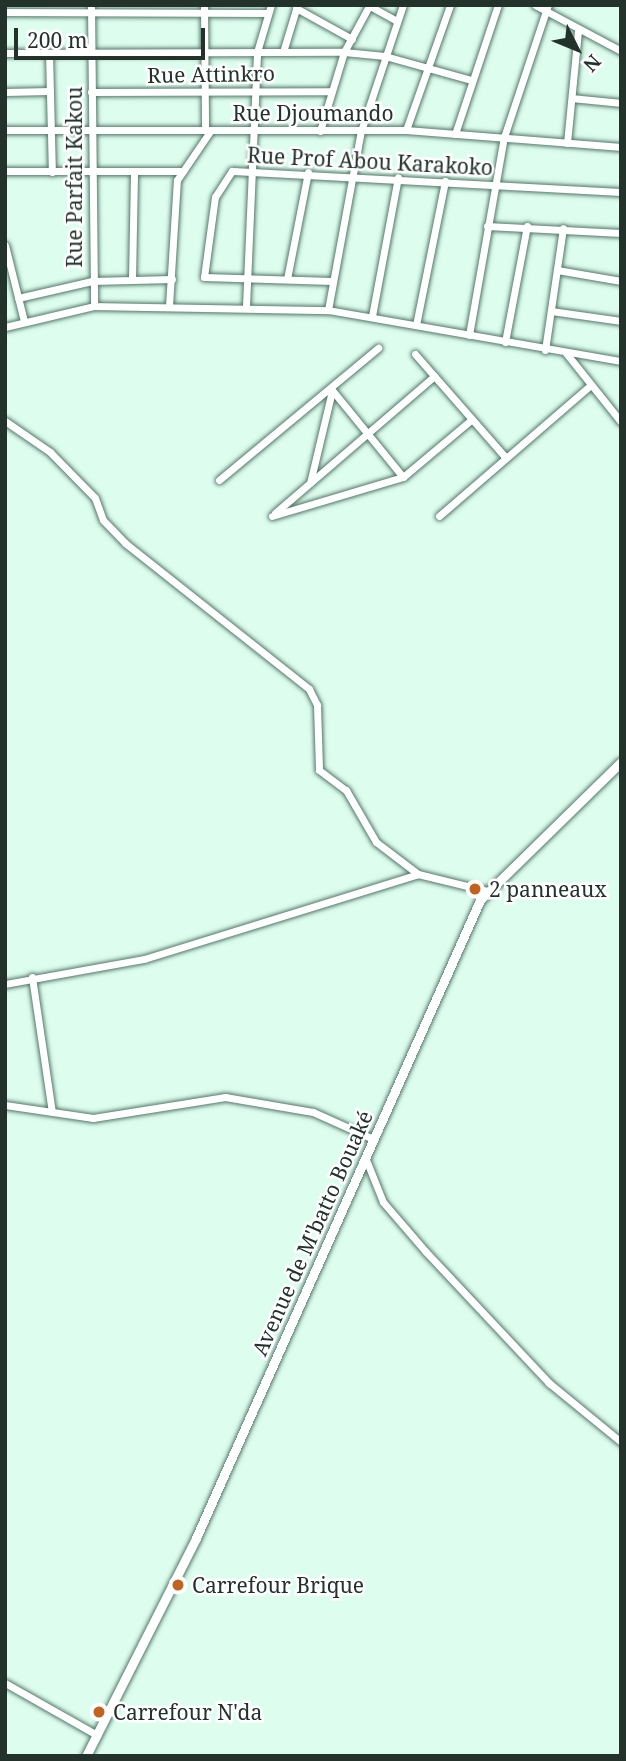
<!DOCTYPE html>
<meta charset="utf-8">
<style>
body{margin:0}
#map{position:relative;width:626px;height:1761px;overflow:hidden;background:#ddfdef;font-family:"Noto Serif",serif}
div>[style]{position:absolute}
.roads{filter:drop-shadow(0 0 2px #537869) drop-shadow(0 0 2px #537869)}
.minor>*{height:7px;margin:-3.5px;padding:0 3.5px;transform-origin:3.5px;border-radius:3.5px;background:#fff}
.tertiary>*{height:9px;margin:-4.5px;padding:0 4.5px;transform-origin:4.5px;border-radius:4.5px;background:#fff}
.dots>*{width:19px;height:19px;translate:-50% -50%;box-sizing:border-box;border:4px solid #fff;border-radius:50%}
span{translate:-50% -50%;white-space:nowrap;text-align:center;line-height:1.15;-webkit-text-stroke:5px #fff;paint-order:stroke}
.street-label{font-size:21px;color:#23332c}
.poi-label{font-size:21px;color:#23332c}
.left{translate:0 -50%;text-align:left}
.frame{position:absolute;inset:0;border:7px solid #23332c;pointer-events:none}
.north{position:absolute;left:542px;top:14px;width:70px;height:70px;-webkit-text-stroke:5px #fff;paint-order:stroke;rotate:133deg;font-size:19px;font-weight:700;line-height:28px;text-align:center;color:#23332c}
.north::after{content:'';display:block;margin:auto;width:24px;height:32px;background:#23332c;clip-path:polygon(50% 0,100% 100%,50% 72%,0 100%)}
.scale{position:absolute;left:14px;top:28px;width:191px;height:32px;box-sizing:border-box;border:4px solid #23332c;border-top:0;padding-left:9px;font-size:21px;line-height:24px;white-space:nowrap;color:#23332c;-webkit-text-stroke:5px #fff;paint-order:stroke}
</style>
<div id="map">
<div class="roads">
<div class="minor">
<div style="left:91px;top:5px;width:301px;rotate:89.4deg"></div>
<div style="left:204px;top:5px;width:125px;rotate:89.5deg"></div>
<div style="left:368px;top:5px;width:33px;rotate:29deg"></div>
<div style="left:535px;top:5px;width:98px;rotate:28.1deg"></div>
<div style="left:296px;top:8px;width:64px;rotate:29deg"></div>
<div style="left:5px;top:12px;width:263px;rotate:0.2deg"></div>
<div style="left:283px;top:52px;width:48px;rotate:-73.1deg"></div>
<div style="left:5px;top:53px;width:339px;rotate:-0.2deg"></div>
<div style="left:344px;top:52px;width:41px;rotate:5.6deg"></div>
<div style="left:385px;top:56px;width:89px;rotate:15.6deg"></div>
<div style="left:49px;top:53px;width:119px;rotate:88.6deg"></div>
<div style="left:5px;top:92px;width:45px;rotate:-1.3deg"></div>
<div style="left:91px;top:92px;width:240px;rotate:-0.2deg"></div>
<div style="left:572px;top:98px;width:49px;rotate:5.8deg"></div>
<div style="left:5px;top:130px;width:401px"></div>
<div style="left:406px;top:130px;width:216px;rotate:4.5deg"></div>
<div style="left:406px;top:130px;width:133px;rotate:-70.6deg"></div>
<div style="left:320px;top:131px;width:83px;rotate:-73.1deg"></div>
<div style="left:344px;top:52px;width:52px;rotate:-61.5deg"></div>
<div style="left:455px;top:134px;width:136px;rotate:-71.6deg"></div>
<div style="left:567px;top:143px;width:114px;rotate:-84.4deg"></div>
<div style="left:5px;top:171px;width:178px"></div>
<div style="left:487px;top:226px;width:134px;rotate:3deg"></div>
<div style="left:5px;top:245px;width:78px;rotate:76deg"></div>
<div style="left:557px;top:270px;width:65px;rotate:9.8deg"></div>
<div style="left:132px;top:279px;width:108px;rotate:-88.9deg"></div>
<div style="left:287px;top:279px;width:109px;rotate:-78.9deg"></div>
<div style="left:332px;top:281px;width:128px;rotate:-178.2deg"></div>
<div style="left:204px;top:277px;width:81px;rotate:-82.2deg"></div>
<div style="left:215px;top:197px;width:31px;rotate:-57deg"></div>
<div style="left:232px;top:171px;width:390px;rotate:3.1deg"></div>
<div style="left:18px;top:298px;width:76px;rotate:-12.9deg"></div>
<div style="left:92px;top:281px;width:80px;rotate:-1.4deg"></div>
<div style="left:169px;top:306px;width:126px;rotate:-86.4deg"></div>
<div style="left:177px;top:180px;width:60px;rotate:-55.8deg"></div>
<div style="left:246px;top:306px;width:254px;rotate:-87.5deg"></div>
<div style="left:257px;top:52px;width:49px;rotate:-73.4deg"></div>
<div style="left:328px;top:310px;width:182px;rotate:-79.6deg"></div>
<div style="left:361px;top:131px;width:133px;rotate:-71.6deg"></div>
<div style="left:551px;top:311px;width:71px;rotate:8.1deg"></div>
<div style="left:372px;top:316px;width:141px;rotate:-79.4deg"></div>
<div style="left:416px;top:325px;width:147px;rotate:-78.6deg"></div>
<div style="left:5px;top:327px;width:91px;rotate:-13.3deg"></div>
<div style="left:94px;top:306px;width:234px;rotate:1deg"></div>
<div style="left:328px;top:310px;width:297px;rotate:9.9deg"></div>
<div style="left:469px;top:335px;width:201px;rotate:-80deg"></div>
<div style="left:504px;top:137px;width:139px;rotate:-71.6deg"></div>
<div style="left:505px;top:342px;width:118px;rotate:-79.3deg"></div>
<div style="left:545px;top:350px;width:123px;rotate:-81.6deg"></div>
<div style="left:566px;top:353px;width:88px;rotate:51.4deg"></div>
<div style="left:415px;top:354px;width:138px;rotate:48.8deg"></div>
<div style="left:332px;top:390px;width:112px;rotate:50.8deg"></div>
<div style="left:5px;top:421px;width:55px;rotate:34.6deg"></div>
<div style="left:50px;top:452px;width:64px;rotate:45.6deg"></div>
<div style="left:95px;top:498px;width:23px;rotate:70deg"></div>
<div style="left:103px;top:520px;width:32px;rotate:46deg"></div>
<div style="left:125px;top:543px;width:235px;rotate:38.4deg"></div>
<div style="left:309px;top:689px;width:18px;rotate:63deg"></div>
<div style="left:317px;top:705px;width:65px;rotate:88.2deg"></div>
<div style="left:319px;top:770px;width:34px;rotate:37deg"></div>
<div style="left:346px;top:790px;width:60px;rotate:60deg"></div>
<div style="left:376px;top:842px;width:53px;rotate:37.3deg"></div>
<div style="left:219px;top:480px;width:207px;rotate:-39.7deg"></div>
<div style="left:310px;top:483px;width:95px;rotate:-76.6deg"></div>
<div style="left:275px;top:513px;width:210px;rotate:-40.7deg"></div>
<div style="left:272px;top:516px;width:137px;rotate:-16.6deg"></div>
<div style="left:403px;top:477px;width:90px;rotate:-40deg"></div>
<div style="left:439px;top:516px;width:201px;rotate:-40.8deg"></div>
<div style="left:32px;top:977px;width:136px;rotate:81.6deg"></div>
<div style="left:5px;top:984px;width:141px;rotate:-10.2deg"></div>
<div style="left:144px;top:959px;width:287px;rotate:-17.2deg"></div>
<div style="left:418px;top:874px;width:72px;rotate:13.7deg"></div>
<div style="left:5px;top:1105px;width:89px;rotate:8.4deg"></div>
<div style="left:93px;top:1118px;width:134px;rotate:-9deg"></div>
<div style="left:225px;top:1097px;width:89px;rotate:9.7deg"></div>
<div style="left:313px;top:1112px;width:66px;rotate:24.2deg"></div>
<div style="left:365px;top:1157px;width:48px;rotate:68.2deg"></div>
<div style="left:383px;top:1202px;width:66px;rotate:49.3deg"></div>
<div style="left:426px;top:1252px;width:180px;rotate:46.8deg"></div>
<div style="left:549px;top:1383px;width:93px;rotate:39.3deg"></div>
<div style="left:5px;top:1683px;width:106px;rotate:29.5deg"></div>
</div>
<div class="tertiary">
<div style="left:86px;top:1756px;width:244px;rotate:-63.2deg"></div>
<div style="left:196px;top:1538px;width:698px;rotate:-66deg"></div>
<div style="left:480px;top:900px;width:197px;rotate:-44.4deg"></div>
</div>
</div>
<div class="dots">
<div style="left:475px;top:889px;background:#c1621e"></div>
<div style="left:178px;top:1585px;background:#c1621e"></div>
<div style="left:99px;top:1712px;background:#c1621e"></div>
</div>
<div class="street-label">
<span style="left:211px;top:74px;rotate:-1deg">Rue Attinkro</span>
<span style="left:313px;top:113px">Rue Djoumando</span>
<span style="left:370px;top:161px;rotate:3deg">Rue Prof Abou Karakoko</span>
<span style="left:74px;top:177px;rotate:-90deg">Rue Parfait Kakou</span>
<span style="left:312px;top:1233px;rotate:-66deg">Avenue de M'batto Bouaké</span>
</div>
<div class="poi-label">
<span class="left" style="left:489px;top:889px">2 panneaux</span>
<span class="left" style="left:192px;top:1585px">Carrefour Brique</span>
<span class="left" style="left:113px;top:1712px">Carrefour N'da</span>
</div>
<div class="frame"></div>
<div class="north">N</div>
<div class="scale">200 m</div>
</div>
